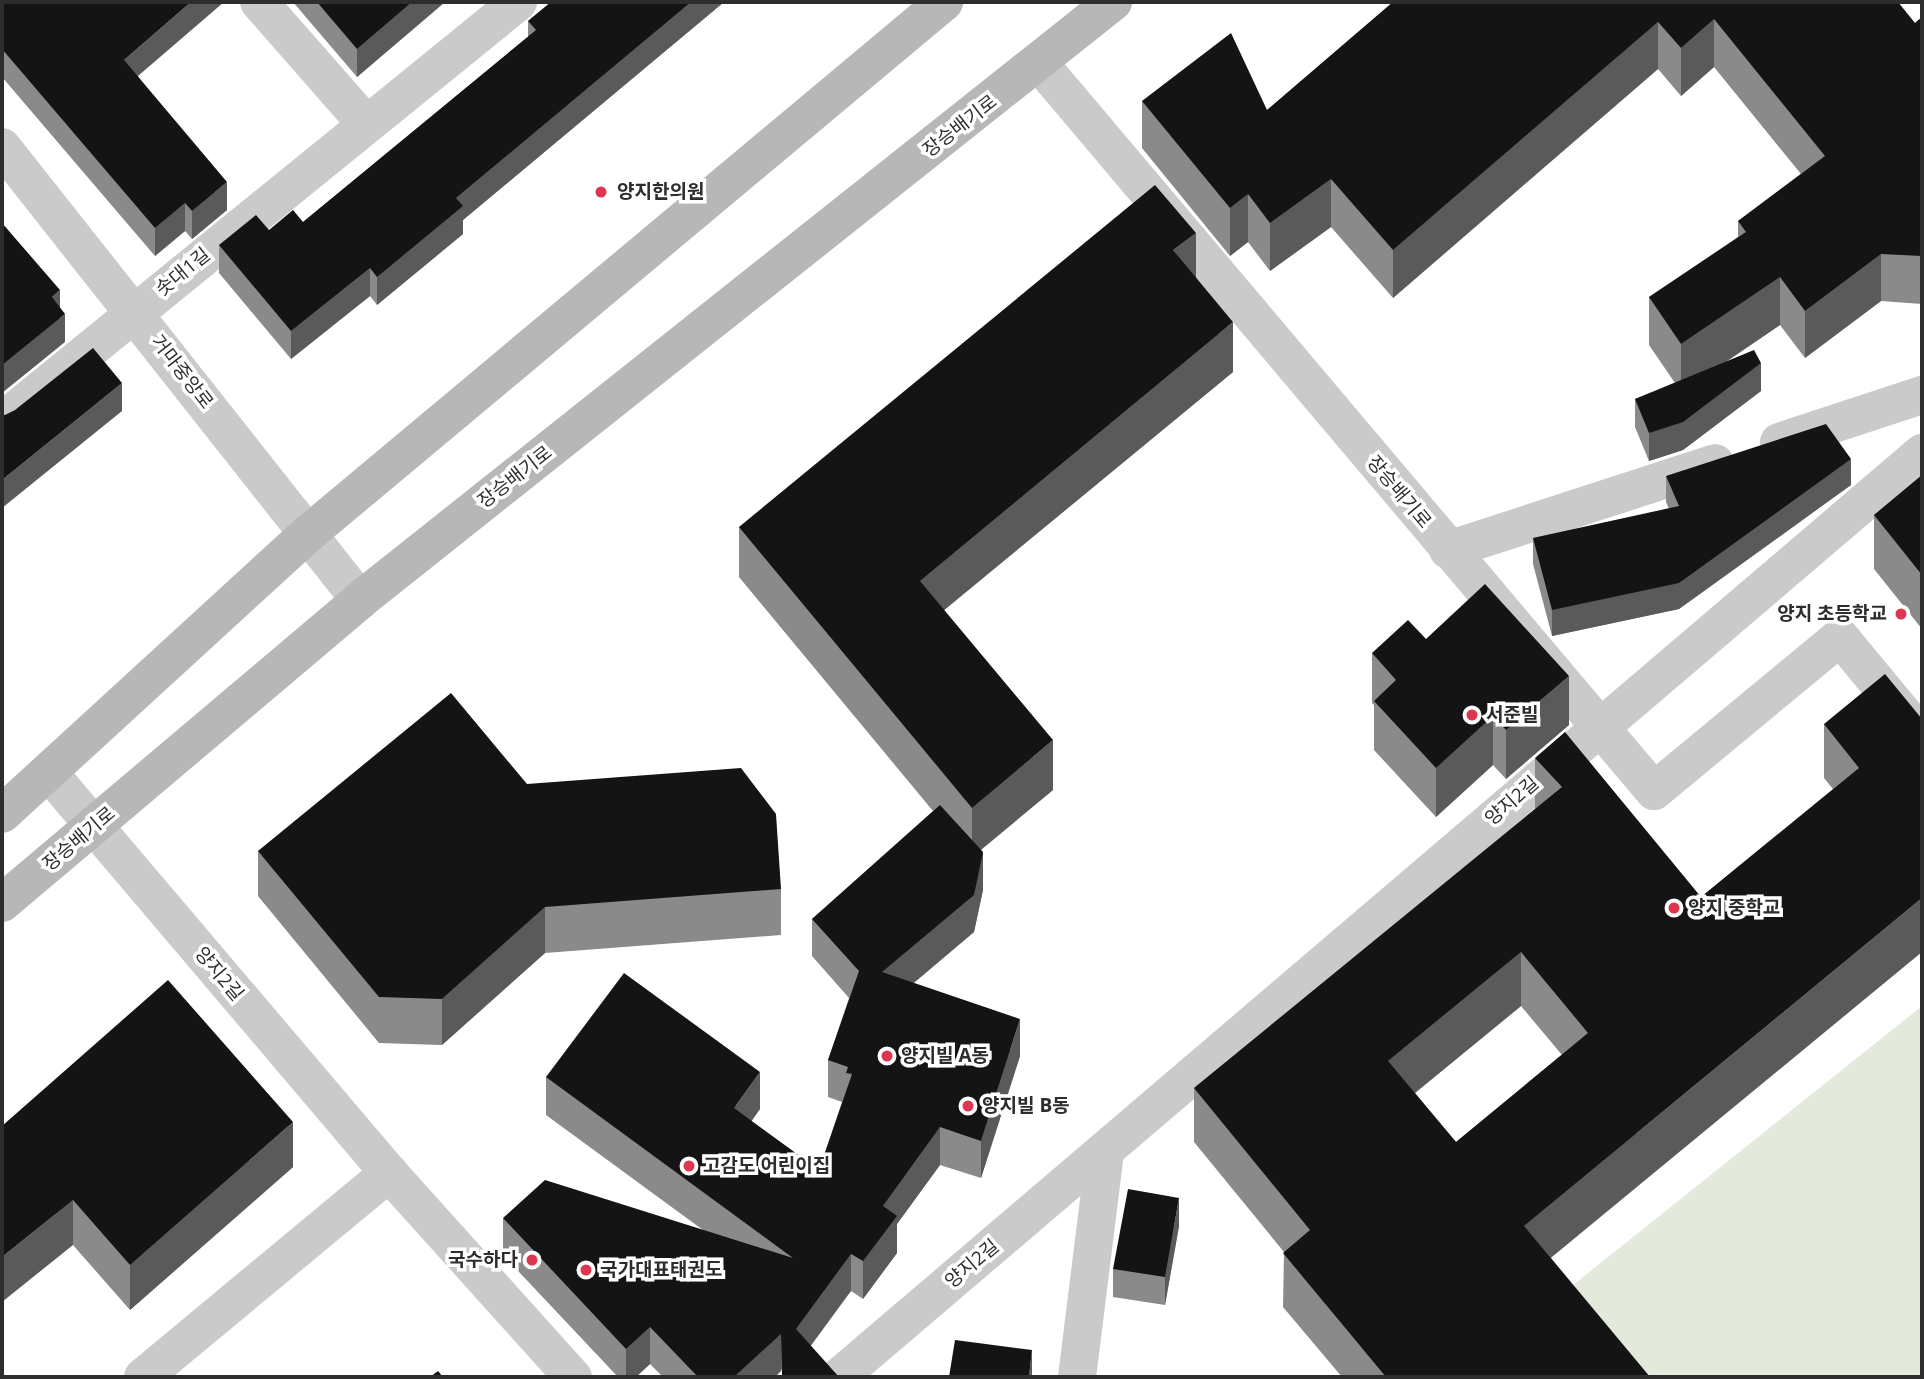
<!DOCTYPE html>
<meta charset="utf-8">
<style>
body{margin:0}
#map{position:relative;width:1924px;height:1379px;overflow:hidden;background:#fff;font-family:"Open Sans","Noto Sans KR",sans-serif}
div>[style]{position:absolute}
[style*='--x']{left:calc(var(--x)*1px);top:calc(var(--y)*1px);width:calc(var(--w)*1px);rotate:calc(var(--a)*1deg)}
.green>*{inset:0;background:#e4eadb}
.street>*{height:38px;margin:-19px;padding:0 19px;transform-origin:19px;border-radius:19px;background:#cacaca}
.secondary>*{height:38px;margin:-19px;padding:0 19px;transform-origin:19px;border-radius:19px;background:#b7b7b7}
.wall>*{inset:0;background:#8a8a8a}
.shaded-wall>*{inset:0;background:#5a5a5a}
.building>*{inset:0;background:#141414}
.dots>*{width:19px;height:19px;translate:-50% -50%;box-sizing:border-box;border:4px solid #fff;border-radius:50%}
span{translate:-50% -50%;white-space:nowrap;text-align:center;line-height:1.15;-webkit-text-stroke:7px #fff;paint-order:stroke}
.street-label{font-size:19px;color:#2d2d2d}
.poi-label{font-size:19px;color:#2d2d2d;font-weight:700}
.left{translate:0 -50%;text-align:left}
.right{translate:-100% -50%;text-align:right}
.frame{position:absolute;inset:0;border:4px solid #2d2d2d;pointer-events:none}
</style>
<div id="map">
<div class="green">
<div style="clip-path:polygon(1922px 1006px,1922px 1377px,1630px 1377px,1563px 1293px)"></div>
</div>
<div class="street">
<div style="--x:259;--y:2;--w:162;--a:48.7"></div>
<div style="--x:1039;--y:63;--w:953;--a:49.81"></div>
<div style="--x:1654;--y:791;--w:241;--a:-39.6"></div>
<div style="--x:1840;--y:637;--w:129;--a:50.4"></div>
<div style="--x:2;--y:147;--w:577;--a:51.68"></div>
<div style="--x:2;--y:421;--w:665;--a:-39.08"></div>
<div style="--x:1779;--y:442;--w:151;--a:-18.2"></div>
<div style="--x:1448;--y:550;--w:281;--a:-18"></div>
<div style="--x:50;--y:774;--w:524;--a:49.65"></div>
<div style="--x:389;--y:1173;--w:275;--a:48"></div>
<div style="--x:143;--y:1377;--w:320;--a:-39.7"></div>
<div style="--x:839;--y:1377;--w:1424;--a:-40.47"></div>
<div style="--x:1077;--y:1377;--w:228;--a:-82.9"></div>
</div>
<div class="secondary">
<div style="--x:2;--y:814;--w:416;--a:-42.5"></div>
<div style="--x:309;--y:533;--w:828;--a:-39.9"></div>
<div style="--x:2;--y:903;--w:469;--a:-40.2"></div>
<div style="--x:360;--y:600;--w:962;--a:-38.46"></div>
</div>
<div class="wall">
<div style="clip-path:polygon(2px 2px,138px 76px,227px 210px,192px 239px,185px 231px,155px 256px,2px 77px)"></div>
<div style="clip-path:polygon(293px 2px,445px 2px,357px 77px)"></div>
<div style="clip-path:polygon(551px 2px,724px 2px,463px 220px,463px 234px,377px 305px,370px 296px,291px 359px,219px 273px,219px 245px,269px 230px,303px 222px,528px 37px,528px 21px)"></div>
<div style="clip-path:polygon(1393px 2px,1915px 23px,1922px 17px,1922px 304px,1881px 301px,1805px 358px,1780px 325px,1726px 362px,1761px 391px,1683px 450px,1649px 461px,1635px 427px,1635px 399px,1675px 383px,1649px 345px,1649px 297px,1738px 237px,1738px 221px,1801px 174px,1714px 67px,1681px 96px,1658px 69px,1393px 298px,1331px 227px,1270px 271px,1248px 242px,1230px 256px,1142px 148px,1142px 101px,1267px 110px)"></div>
<div style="clip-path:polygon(1196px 277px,1233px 372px,944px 610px,1053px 790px,981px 850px,983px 890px,974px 932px,913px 983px,1020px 1056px,981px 1178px,940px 1165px,897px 1224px,897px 1253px,863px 1299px,851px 1291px,775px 1377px,663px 1377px,650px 1364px,636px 1377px,618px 1377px,503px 1255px,503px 1218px,703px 1230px,546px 1115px,546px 1077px,760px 1109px,751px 1121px,819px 1170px,842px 1102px,828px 1097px,828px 1060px,849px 998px,812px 956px,812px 919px,933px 811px,739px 577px,739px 527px)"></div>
<div style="clip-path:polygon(1922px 475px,1922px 629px,1874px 569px,1874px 515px)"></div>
<div style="clip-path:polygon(1666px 476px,1851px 485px,1679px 609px,1552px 636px,1533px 564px,1533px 538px,1669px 509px,1666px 502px)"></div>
<div style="clip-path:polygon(1426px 639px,1569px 725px,1506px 779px,1493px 765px,1436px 817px,1374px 750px,1374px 705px,1372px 703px,1372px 653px)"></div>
<div style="clip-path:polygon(evenodd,1922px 719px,1551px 1258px,1650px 1377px,1342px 1377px,1283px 1307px,1284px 1252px,1194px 1142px,1194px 1088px,1535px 809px,1535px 758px,1701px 897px,1833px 789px,1824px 778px,1824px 724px,1922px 719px,1521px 1006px,1562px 1055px,1456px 1142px,1415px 1093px,1521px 1006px)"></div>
<div style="clip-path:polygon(527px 784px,781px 889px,781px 935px,545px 953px,442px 1045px,379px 1043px,258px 896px,258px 851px)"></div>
<div style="clip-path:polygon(2px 1126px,293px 1167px,130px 1310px,73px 1245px)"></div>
<div style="clip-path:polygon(1179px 1226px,1165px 1305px,1113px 1297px,1113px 1269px)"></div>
</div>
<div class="shaded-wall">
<div style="clip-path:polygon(191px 2px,224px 2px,124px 88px,124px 60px)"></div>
<div style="clip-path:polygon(412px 2px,445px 2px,357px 77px,357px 49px)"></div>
<div style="clip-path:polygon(691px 2px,724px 2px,463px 220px,463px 234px,377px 305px,377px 277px,456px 198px)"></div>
<div style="clip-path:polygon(1714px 19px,1714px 67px,1681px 96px,1681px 48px)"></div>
<div style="clip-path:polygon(1658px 22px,1658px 69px,1393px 298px,1393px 250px)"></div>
<div style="clip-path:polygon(1331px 179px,1331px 227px,1270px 271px,1270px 223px)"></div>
<div style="clip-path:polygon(227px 182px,227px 210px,192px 239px,192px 211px)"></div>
<div style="clip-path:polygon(1248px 194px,1248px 242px,1230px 256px,1230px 208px)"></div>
<div style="clip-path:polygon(185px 203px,185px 231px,155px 256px,155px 228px)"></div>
<div style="clip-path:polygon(1196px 233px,1196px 282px,1173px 250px)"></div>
<div style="clip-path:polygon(1881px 254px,1881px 301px,1805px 358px,1805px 311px)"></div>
<div style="clip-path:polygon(370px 268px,370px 296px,291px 359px,291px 331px)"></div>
<div style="clip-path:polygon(1780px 277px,1780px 325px,1681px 392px,1681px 344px)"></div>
<div style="clip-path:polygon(60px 290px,60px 318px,65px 314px,65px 342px,2px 393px,2px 365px,52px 297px)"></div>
<div style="clip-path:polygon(1233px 322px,1233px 372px,920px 630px,920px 581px)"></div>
<div style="clip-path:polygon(1761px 363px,1761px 391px,1683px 450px,1649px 461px,1649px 433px)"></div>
<div style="clip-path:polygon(122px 383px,122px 411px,2px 508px,2px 480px)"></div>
<div style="clip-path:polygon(1851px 459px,1851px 485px,1679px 609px,1552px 636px,1552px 610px)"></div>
<div style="clip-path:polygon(1569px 676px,1569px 725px,1506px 779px,1506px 730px)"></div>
<div style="clip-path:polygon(1493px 716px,1493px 765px,1436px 817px,1436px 768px)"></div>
<div style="clip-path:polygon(1053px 740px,1053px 790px,972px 857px,972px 808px)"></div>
<div style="clip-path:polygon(983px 852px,983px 890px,974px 932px,882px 1010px,882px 972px)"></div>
<div style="clip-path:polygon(1922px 898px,1922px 952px,1524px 1280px,1524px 1226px)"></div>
<div style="clip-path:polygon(545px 907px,545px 953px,442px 1045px,442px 999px)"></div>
<div style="clip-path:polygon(1521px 952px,1521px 1006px,1388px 1115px,1388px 1061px)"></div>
<div style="clip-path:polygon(1020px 1019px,1020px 1056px,981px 1178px,981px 1141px)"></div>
<div style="clip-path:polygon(760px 1072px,760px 1109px,734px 1146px,734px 1108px)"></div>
<div style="clip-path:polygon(293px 1122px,293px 1167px,130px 1310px,130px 1265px)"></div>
<div style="clip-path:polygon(940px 1127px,940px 1165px,897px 1224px,897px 1253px,863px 1299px,863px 1261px,883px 1206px)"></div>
<div style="clip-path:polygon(1179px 1198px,1179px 1226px,1165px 1305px,1165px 1277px)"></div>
<div style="clip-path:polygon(73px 1200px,73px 1245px,2px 1302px,2px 1257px)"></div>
<div style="clip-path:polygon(851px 1254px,851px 1291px,796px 1366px,796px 1329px)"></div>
<div style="clip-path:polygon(650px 1327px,650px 1364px,636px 1377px,626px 1377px,626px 1349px)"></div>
<div style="clip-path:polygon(781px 1334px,781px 1371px,775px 1377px,734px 1377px)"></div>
<div style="clip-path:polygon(1032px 1350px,1032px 1377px,1029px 1377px)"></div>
</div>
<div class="building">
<div style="clip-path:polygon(2px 2px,191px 2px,124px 60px,227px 182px,192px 211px,185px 203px,155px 228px,2px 49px)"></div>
<div style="clip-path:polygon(317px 2px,412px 2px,357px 49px)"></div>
<div style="clip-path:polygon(551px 2px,691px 2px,456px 198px,463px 206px,377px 277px,370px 268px,291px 331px,219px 245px,256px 215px,269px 230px,293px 210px,303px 222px,536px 30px,528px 21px)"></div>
<div style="clip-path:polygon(1393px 2px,1898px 2px,1915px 23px,1922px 17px,1922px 256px,1881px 254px,1805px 311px,1780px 277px,1681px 344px,1649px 297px,1746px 232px,1738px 221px,1825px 156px,1714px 19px,1681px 48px,1658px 22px,1393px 250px,1331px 179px,1270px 223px,1248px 194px,1230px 208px,1142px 101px,1231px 33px,1267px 110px)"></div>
<div style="clip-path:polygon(1155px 185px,1196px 233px,1173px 250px,1233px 322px,920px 581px,1053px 740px,972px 808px,739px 527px)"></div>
<div style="clip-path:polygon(2px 223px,60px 290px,52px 297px,65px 314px,2px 365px)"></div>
<div style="clip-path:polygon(93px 348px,122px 383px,2px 480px,2px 414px,5px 415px,15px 410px)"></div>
<div style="clip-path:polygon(1754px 350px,1761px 363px,1683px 422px,1649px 433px,1635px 399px)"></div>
<div style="clip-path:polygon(1826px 424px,1851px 459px,1679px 583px,1552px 610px,1533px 538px,1679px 506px,1666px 476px)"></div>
<div style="clip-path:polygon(1922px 475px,1922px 575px,1874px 515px)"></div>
<div style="clip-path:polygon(1485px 584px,1569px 676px,1506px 730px,1493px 716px,1436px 768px,1374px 701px,1396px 680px,1372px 653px,1408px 620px,1426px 639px)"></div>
<div style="clip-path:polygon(evenodd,1885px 674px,1922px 719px,1922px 898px,1524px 1226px,1650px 1377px,1386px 1377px,1283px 1253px,1310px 1230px,1194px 1088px,1562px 787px,1535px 758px,1565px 732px,1701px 897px,1859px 768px,1824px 724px,1885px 674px,1521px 952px,1588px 1033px,1456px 1142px,1388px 1061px,1521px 952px)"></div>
<div style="clip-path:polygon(451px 693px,527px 784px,741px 768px,776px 814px,781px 889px,545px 907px,442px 999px,379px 997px,258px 851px)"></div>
<div style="clip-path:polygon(940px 805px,983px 852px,974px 895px,882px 972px,1020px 1019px,981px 1141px,940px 1127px,883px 1206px,897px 1216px,863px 1261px,851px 1254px,796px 1329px,839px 1377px,782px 1377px,781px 1334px,734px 1377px,698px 1377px,650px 1327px,626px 1349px,503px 1218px,545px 1180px,793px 1258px,546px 1077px,624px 973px,760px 1072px,734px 1108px,819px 1170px,852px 1074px,846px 1073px,848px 1067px,828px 1060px,859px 971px,812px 919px)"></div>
<div style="clip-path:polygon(168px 980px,293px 1122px,130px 1265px,73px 1200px,2px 1257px,2px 1126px)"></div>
<div style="clip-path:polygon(1128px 1189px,1179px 1198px,1165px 1277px,1113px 1269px)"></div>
<div style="clip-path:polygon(955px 1340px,1032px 1350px,1029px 1377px,949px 1377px)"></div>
<div style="clip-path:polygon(438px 1371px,443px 1377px,430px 1377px)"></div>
</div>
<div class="dots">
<div style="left:601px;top:192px;background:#dd364e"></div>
<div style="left:1901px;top:614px;background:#dd364e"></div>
<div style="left:1472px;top:715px;background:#dd364e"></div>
<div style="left:1674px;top:908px;background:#dd364e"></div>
<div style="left:887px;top:1056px;background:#dd364e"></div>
<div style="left:968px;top:1106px;background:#dd364e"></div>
<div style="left:689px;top:1166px;background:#dd364e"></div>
<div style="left:532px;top:1260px;background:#dd364e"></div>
<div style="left:586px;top:1270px;background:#dd364e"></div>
</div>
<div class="street-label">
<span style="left:960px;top:126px;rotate:-38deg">장승배기로</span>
<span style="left:183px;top:272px;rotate:-39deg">솟대1길</span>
<span style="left:182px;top:372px;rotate:52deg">거마중앙로</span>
<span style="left:515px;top:477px;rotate:-38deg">장승배기로</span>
<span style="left:1399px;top:492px;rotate:50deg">장승배기로</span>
<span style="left:1512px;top:801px;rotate:-41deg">양지2길</span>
<span style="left:79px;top:839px;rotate:-40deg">장승배기로</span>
<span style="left:219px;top:974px;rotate:50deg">양지2길</span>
<span style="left:972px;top:1264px;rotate:-40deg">양지2길</span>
</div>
<div class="poi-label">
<span class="left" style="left:617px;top:192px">양지한의원</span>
<span class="right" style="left:1887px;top:614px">양지 초등학교</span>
<span class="left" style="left:1486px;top:715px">서준빌</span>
<span class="left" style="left:1688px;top:908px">양지 중학교</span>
<span class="left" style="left:901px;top:1056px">양지빌 A동</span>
<span class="left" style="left:982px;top:1106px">양지빌 B동</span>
<span class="left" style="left:703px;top:1166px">고감도 어린이집</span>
<span class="right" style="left:518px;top:1260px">국수하다</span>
<span class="left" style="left:600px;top:1270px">국가대표태권도</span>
</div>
<div class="frame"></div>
</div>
